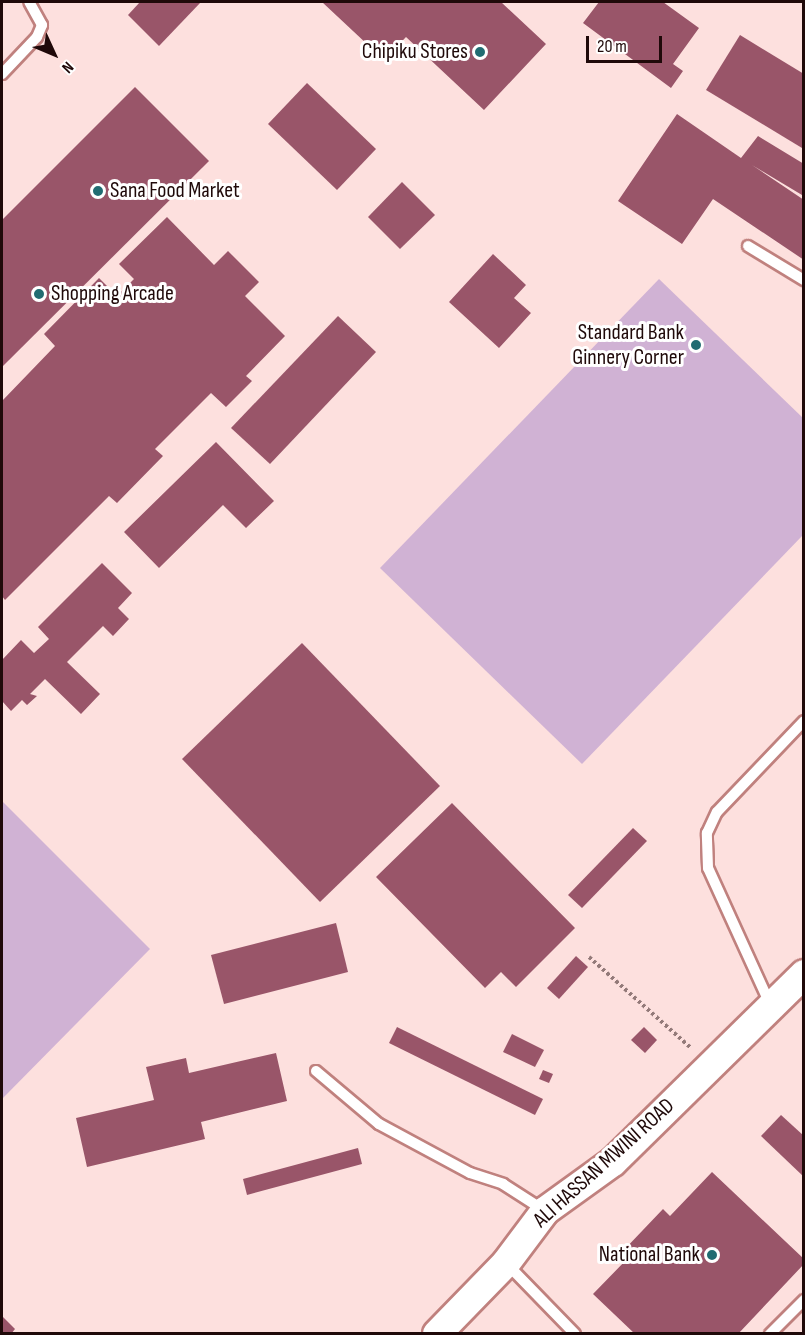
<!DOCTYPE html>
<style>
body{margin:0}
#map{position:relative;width:805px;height:1335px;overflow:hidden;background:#fde0de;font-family:"Sofia Sans Condensed",sans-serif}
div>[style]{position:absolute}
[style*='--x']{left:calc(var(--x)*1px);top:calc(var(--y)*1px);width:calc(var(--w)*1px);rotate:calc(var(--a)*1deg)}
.green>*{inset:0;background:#d0b2d4}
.building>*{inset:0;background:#995569}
.path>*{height:4px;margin-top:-2px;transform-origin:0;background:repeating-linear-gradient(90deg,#937a79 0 3px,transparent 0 6px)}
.roads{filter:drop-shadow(2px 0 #c0817e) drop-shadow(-2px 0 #c0817e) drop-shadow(0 2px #c0817e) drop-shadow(0 -2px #c0817e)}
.lane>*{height:10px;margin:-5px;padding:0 5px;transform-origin:5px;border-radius:5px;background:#fff}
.secondary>*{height:28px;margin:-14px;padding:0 14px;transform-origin:14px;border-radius:14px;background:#fff}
.dots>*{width:16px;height:16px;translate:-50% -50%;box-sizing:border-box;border:3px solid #fff;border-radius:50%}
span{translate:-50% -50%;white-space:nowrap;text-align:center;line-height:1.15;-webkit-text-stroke:6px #fff;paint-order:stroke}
.poi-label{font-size:22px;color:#1f0909}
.right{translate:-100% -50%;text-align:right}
.left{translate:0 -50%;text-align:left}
.street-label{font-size:22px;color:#1f0909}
.frame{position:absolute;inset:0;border:3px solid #1f0909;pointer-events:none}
.north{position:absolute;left:24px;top:24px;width:60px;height:60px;-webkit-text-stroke:4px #fff;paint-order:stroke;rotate:134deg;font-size:16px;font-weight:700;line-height:24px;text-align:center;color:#1f0909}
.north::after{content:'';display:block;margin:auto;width:21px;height:27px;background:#1f0909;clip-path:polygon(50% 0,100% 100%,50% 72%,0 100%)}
.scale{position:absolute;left:586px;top:36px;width:76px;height:27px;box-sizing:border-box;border:3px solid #1f0909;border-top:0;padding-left:8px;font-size:18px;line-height:21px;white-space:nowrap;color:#1f0909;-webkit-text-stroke:4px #fff;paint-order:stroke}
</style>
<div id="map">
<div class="green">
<div style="clip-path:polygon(659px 279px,803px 418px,803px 535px,582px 764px,380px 568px)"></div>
<div style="clip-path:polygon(2px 801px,150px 949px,2px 1099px)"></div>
</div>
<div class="building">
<div style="clip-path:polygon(140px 2px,201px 2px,159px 46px,128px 15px)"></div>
<div style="clip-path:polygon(322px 2px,501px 2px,546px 44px,484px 110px,406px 37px,384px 60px)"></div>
<div style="clip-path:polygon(599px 2px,663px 2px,699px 28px,673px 64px,683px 71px,671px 88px,583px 23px)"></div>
<div style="clip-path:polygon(740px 35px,804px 74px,802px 148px,706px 90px)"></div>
<div style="clip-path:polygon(307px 83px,376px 149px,337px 190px,268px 124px)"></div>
<div style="clip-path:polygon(135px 87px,209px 161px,2px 367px,2px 220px)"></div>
<div style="clip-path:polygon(677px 114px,741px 158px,758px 136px,804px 164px,802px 195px,752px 165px,804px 200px,804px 260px,713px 199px,682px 244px,618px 201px)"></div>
<div style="clip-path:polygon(402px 182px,435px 215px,400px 249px,368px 217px)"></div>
<div style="clip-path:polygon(167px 217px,214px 265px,228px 251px,259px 282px,245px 296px,285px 336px,246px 376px,252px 381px,226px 407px,211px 393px,155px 449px,163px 456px,117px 503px,109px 496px,5px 600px,2px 596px,2px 401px,55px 346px,44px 334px,99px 278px,117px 296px,134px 279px,119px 264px)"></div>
<div style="clip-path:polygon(493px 254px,526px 285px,514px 298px,531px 313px,499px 348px,449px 302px)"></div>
<div style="clip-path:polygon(338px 316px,376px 352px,270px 464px,231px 428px)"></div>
<div style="clip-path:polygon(216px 442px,274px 501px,246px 528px,223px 505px,159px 568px,124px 532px)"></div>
<div style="clip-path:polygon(102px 563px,132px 593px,118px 608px,129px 619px,113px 636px,103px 626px,67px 662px,100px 694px,81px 714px,45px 679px,30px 694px,37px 696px,27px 705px,22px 700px,11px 711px,2px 701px,2px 660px,21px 640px,34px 653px,49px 639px,38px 627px)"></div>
<div style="clip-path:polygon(302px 643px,440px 786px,320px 902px,182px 759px)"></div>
<div style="clip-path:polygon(452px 803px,575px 928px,516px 987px,501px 972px,485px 988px,376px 877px)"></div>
<div style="clip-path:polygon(633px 828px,647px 841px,582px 908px,568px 895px)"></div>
<div style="clip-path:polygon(336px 923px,348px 972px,224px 1004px,211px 955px)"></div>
<div style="clip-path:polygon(576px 956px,588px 967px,559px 999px,547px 988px)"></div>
<div style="clip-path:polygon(397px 1027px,543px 1099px,535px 1115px,389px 1043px)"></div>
<div style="clip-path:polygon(644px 1027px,657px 1040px,645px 1053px,631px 1040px)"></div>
<div style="clip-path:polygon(512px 1034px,544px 1050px,535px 1067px,503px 1052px)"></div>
<div style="clip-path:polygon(276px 1053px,287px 1101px,201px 1122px,205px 1139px,87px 1167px,76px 1118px,154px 1100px,146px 1067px,186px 1058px,189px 1073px)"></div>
<div style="clip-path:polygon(543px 1070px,553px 1074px,549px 1083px,539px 1079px)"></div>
<div style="clip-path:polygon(781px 1115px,804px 1136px,804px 1177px,761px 1136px)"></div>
<div style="clip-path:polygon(358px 1148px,362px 1164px,247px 1195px,243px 1179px)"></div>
<div style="clip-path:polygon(712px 1172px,804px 1259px,804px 1264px,738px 1334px,635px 1334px,593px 1294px,628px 1258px,622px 1252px,663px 1209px,670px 1216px)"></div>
<div style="clip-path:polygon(2px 1316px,15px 1329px,11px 1334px,2px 1334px)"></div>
</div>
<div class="path">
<div style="--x:589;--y:957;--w:137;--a:41.7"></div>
</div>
<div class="roads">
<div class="lane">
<div style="--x:2;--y:74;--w:51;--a:-46.6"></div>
<div style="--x:37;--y:37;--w:13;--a:-67"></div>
<div style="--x:42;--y:25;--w:26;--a:-119"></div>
<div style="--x:748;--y:246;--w:66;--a:31.3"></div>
<div style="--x:770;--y:1004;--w:149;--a:-114.5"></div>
<div style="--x:708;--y:868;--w:35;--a:-92"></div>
<div style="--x:707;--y:833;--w:23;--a:-65"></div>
<div style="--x:717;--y:812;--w:126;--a:-46.3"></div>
<div style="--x:316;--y:1071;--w:82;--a:40.1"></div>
<div style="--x:379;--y:1124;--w:103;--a:28.3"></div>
<div style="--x:470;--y:1173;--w:35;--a:18"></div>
<div style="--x:503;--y:1184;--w:50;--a:32.7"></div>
<div style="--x:506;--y:1263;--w:99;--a:45.8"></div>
<div style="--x:770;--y:1334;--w:48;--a:-45"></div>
</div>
<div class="secondary">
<div style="--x:437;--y:1334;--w:99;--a:-45.8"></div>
<div style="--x:506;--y:1263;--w:65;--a:-53.1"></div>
<div style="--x:545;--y:1211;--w:84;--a:-35.8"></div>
<div style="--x:613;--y:1162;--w:268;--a:-44.5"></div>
</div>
</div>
<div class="dots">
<div style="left:480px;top:52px;background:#216c72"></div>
<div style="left:98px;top:191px;background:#216c72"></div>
<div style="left:39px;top:294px;background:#216c72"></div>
<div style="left:696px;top:345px;background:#216c72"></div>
<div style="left:712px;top:1255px;background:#216c72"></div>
</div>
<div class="poi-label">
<span class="right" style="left:468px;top:52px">Chipiku Stores</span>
<span class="left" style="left:110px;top:191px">Sana Food Market</span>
<span class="left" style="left:51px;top:294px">Shopping Arcade</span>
<span class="right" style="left:684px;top:345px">Standard Bank<br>Ginnery Corner</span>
<span class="right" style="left:700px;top:1255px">National Bank</span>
</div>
<div class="street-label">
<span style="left:604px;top:1163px;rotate:-42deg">ALI HASSAN MWINI ROAD</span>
</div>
<div class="frame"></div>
<div class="north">N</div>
<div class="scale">20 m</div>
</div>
